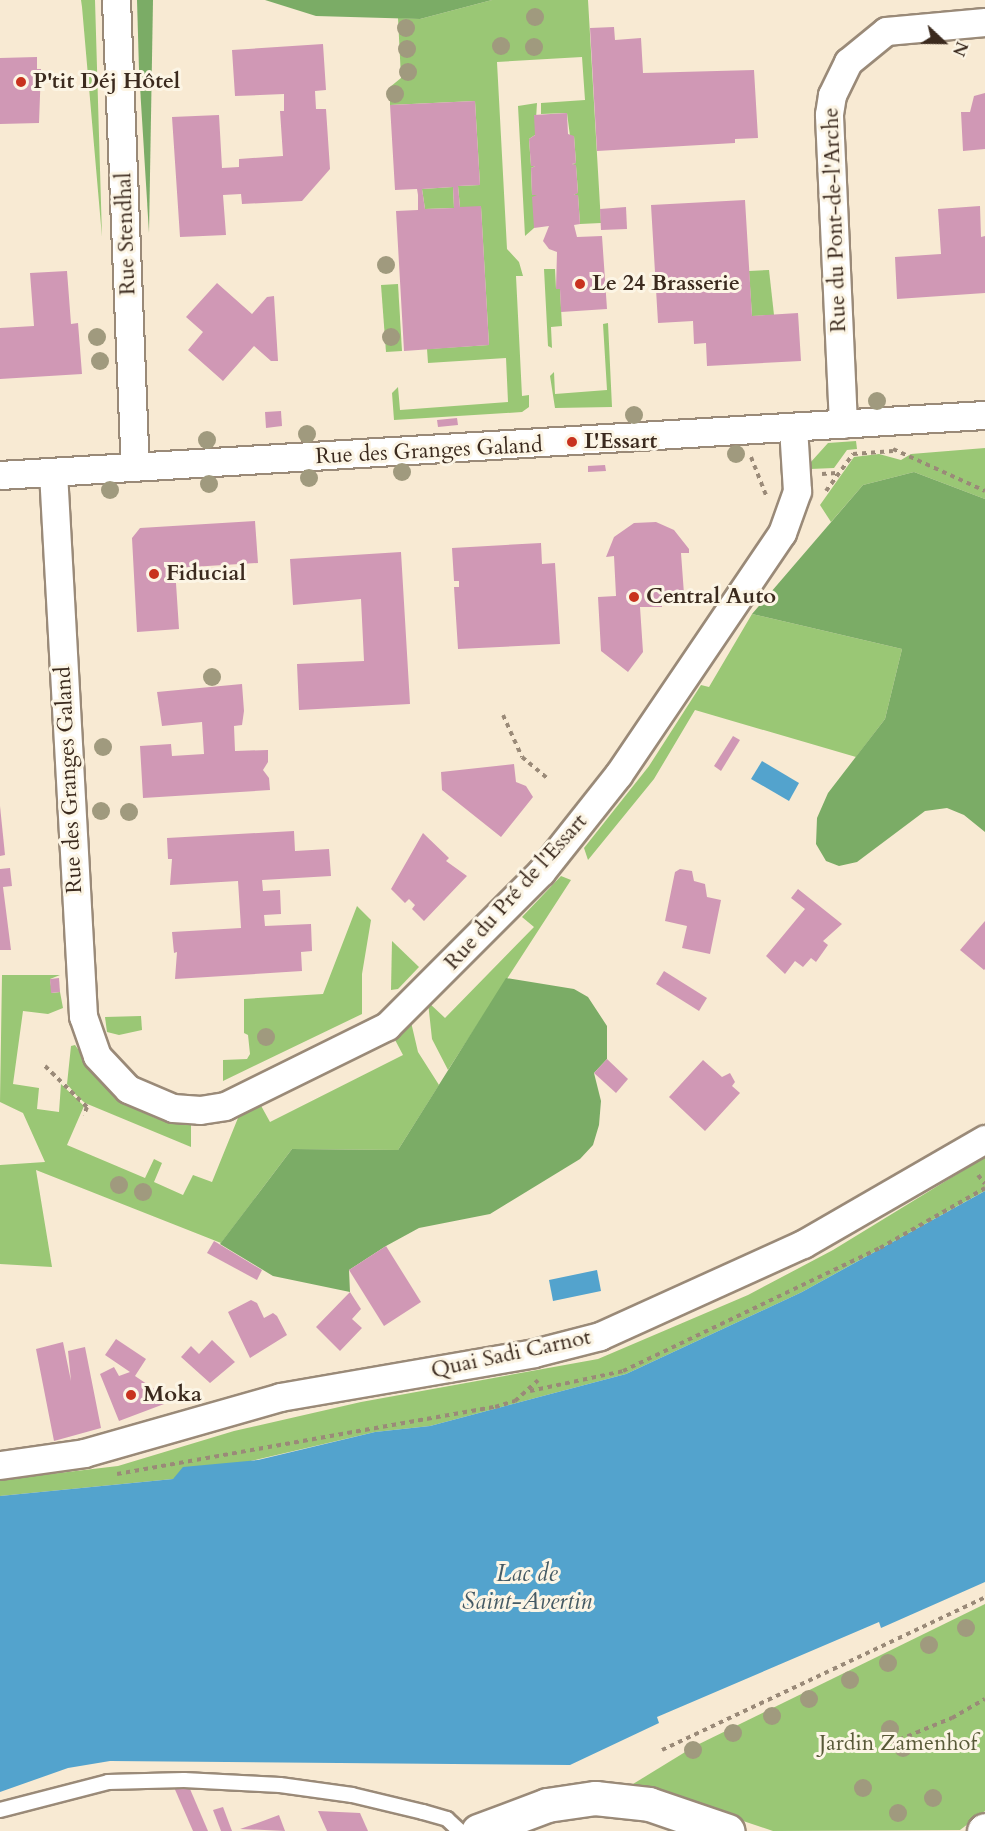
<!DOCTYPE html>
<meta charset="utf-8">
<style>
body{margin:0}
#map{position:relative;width:985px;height:1831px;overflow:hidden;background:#f8ead3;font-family:Cardo,serif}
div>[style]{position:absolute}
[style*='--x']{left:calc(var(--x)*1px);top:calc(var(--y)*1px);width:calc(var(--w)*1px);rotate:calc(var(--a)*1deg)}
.green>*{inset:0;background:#9ac775}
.forest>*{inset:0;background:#7bac66}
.water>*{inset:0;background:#53a3cd}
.building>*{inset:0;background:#d098b5}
.path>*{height:4px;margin-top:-2px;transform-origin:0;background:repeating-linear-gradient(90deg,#9a8a78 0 4.5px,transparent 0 9px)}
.roads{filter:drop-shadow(2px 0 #9a8a78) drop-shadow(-2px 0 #9a8a78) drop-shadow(0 2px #9a8a78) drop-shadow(0 -2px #9a8a78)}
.lane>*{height:14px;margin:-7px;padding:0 7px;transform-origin:7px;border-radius:7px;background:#fff}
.street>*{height:27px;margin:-13.5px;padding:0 13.5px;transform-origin:13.5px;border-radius:13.5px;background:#fff}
.secondary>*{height:33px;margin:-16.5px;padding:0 16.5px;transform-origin:16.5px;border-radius:16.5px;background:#fff}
.trees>*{width:18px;height:18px;margin:-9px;border-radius:50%;background:#a09a7e}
.dots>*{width:16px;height:16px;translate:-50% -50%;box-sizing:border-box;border:3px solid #fcf5e5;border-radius:50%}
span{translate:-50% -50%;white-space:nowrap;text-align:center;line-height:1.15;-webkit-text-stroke:6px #fcf5e5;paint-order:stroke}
.poi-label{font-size:22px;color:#3b2a1e;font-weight:700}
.left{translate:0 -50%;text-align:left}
.street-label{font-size:22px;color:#3b2a1e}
.park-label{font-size:22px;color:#585938}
.water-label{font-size:24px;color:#455a64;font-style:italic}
.north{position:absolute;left:913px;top:12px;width:60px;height:60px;-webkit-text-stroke:4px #fcf5e5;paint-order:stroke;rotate:112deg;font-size:16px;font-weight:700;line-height:24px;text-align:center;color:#3b2a1e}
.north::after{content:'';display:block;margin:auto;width:21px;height:27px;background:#3b2a1e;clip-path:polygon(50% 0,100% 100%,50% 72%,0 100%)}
</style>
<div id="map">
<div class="green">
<div style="clip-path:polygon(81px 0,95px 0,102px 237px,82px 7px)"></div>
<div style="clip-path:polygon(492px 0,588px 0,601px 223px,580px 224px,578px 195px,574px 195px,578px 192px,576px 166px,572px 164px,576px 163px,574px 136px,570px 136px,567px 113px,541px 114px,541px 103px,585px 100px,582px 57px,497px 62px,507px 249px,519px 262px,523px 276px,516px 276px,522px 396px,529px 395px,529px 407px,522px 412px,394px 420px,392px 393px,398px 387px,400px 410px,508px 402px,506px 358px,428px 363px,427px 349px,489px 345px,481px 207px,460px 207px,458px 186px,480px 185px,475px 101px,390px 105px,390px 87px,401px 78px,398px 18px,420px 19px)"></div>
<div style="clip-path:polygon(537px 103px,535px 135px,529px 139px,531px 166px,535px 166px,531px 168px,532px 195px,537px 195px,534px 228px,525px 236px,518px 106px)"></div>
<div style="clip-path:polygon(453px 187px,454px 208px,425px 209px,422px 189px)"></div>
<div style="clip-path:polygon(544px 269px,555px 269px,556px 289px,560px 289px,562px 326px,551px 327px,552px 348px,548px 346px)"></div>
<div style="clip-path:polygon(769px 270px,774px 315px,752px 316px,749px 271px)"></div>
<div style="clip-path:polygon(398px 284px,402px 351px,386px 352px,381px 285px)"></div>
<div style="clip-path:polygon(608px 323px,612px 407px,555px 408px,550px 376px,554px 372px,555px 394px,607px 390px,603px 324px)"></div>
<div style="clip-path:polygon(856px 441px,857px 449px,847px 450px,834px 468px,810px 469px,810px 463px,828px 443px)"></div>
<div style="clip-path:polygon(985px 448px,985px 499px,914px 472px,863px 485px,831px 522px,820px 505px,854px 457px,879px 454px,901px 460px,911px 454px)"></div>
<div style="clip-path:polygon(752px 614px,902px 649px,885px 719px,856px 757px,695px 710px,654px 779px,588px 860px,584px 848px,649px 766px,701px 685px,709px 687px)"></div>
<div style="clip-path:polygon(561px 876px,571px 880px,448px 1070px,432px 1039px,428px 1002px,445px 1018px,534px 927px,522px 917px)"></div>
<div style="clip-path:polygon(357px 906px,371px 920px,362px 974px,362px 1014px,223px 1081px,223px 1060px,247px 1059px,250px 1054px,248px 1035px,244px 1033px,244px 999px,323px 994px)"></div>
<div style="clip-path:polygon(392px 941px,419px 967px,398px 989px,391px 990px)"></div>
<div style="clip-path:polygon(2px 975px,60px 975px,50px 979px,52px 993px,60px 992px,63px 1008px,48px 1014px,23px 1011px,13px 1084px,39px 1088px,37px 1109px,59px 1112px,61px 1084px,84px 1106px,67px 1145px,145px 1178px,154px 1159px,162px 1163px,154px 1182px,183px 1195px,193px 1175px,212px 1182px,240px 1113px,259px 1102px,270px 1122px,403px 1055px,393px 1036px,411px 1022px,418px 1052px,439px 1085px,398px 1150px,292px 1149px,221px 1243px,36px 1170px,52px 1267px,0 1264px,0 1165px,45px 1162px,23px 1113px,0 1102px)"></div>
<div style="clip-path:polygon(141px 1016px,142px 1030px,119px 1035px,107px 1032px,105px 1017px)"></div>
<div style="clip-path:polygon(75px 1045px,103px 1083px,125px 1102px,155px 1118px,191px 1124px,191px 1147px,85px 1103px,77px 1096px,67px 1084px,71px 1046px)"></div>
<div style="clip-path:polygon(985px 1157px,985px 1191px,981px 1193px,802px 1292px,626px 1374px,430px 1426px,375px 1432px,173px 1479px,0 1496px,0 1480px,118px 1466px,234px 1431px,361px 1402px,598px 1359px,748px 1295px,833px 1250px)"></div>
<div style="clip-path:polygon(985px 1604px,985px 1811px,960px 1830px,773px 1831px,633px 1784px,695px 1746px)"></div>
</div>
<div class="forest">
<div style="clip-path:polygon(137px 0,153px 0,149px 233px,139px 70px)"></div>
<div style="clip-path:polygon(265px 0,492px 0,420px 19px,316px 16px)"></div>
<div style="clip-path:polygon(914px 472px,985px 499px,985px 832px,964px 815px,947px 808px,925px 811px,857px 862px,839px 866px,826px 861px,816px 844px,817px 818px,828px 793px,885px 719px,902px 649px,752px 614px,863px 485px)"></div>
<div style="clip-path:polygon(506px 978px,574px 989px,588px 997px,607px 1026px,607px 1059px,594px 1073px,601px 1101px,599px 1125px,593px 1145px,580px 1159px,490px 1214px,419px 1228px,386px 1246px,349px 1270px,350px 1292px,273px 1276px,220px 1244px,292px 1149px,398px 1150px)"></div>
</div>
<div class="water">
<div style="clip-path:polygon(762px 761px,799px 783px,789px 801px,751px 779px)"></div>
<div style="clip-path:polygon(985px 1191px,985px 1582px,881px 1628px,879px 1622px,657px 1717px,659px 1723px,570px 1765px,110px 1761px,68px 1768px,0 1792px,0 1496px,173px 1479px,183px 1467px,258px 1460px,375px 1432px,430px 1426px,626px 1374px,802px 1292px)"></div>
<div style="clip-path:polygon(597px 1270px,601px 1291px,553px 1301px,549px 1280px)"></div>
</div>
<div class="building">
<div style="clip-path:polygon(614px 27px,615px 40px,641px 38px,643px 73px,754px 70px,758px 138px,735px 139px,735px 143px,597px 151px,590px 28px)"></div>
<div style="clip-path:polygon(323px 44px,326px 90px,315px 91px,316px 109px,326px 109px,330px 169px,302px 201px,242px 204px,241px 194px,223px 195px,226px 235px,180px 237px,172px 117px,219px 115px,222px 168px,239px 167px,239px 159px,283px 156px,280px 111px,284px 111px,284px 94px,235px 96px,232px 50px)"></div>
<div style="clip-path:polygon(37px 57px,37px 69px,41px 69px,39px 123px,0 124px,0 58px)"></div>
<div style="clip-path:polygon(985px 93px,985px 149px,963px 151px,961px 112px,970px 112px,974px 96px)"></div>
<div style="clip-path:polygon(evenodd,475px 101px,480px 185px,458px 186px,460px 207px,481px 206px,489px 345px,404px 351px,396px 211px,418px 210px,418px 195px,417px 189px,395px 190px,390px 105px,475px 101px,453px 187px,454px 208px,425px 209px,422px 189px,453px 187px)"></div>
<div style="clip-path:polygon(567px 113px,568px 134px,574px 136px,576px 163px,572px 164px,576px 165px,578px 193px,574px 195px,578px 195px,580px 224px,574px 225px,577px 237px,602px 236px,607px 309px,561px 312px,560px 289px,556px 289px,557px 252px,549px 249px,543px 241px,549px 226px,534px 228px,532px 197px,537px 195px,532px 195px,531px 168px,535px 166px,531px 166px,529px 139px,535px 135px,534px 115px)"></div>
<div style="clip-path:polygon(745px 200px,752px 316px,798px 313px,801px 361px,707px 366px,706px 343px,694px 344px,693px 321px,658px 323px,651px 205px)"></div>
<div style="clip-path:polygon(980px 206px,981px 237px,985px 236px,985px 293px,897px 299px,895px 257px,941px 254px,938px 209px)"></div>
<div style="clip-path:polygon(626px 207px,627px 229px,601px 230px,600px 209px)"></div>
<div style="clip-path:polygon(67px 271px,71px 324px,78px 323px,82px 374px,0 379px,0 328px,34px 326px,30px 273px)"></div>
<div style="clip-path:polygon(217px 283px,252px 314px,267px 297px,274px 296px,278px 361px,271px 361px,254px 346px,223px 381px,188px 350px,203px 332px,186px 317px)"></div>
<div style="clip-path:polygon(281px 411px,282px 426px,266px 428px,265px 412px)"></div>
<div style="clip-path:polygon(457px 418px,458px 425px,438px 427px,437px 420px)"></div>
<div style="clip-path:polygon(605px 465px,606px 471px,588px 472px,588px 466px)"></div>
<div style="clip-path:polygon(255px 521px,258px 563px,175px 568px,179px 629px,137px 632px,132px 538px,140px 528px)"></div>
<div style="clip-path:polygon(656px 522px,674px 530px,689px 549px,689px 553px,681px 553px,684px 594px,661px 595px,662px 607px,640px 607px,643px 652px,628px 672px,601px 651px,598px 597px,616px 596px,614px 556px,606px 557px,614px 537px,634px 523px)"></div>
<div style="clip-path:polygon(541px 543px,542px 564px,555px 563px,560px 644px,458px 649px,454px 587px,459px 587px,459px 581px,454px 581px,452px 548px)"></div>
<div style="clip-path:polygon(401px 552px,410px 704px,299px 710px,297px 664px,364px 661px,361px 599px,293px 605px,290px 559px)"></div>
<div style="clip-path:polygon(242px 684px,244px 711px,242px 725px,234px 726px,235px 751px,268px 750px,268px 762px,263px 770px,269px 778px,270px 790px,143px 798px,140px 746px,171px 744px,172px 756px,204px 754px,202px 722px,162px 726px,157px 692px)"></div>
<div style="clip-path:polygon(733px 736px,740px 740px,721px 771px,714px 766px)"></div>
<div style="clip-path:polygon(514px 764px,516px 782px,526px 786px,533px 797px,501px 837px,442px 790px,441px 772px)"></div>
<div style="clip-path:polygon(0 806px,5px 855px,0 856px)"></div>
<div style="clip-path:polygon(294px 831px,295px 851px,329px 849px,331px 876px,262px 880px,263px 891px,280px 890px,281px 914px,264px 915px,265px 926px,311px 924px,312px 951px,301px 952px,302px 971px,175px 979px,177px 952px,174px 953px,172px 932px,241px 928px,238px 881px,170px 885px,172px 859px,168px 859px,167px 838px)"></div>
<div style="clip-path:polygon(423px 833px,449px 858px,446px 861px,467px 876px,424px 921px,412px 909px,415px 905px,409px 899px,405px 903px,391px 889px)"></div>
<div style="clip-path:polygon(10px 868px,12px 886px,3px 887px,11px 950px,0 950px,0 869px)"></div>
<div style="clip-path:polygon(680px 869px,692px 871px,694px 881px,705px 884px,707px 897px,721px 900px,710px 954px,682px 948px,687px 926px,665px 921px,675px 872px)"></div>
<div style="clip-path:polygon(798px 889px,842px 924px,823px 941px,828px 945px,816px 962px,811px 958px,803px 967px,795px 961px,785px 974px,766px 956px,805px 909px,791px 898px)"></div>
<div style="clip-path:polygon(985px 921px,985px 969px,984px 970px,960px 950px)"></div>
<div style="clip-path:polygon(664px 971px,707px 998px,699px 1011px,656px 984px)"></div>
<div style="clip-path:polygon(59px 978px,60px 992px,51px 993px,50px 979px)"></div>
<div style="clip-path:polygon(607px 1059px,628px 1079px,616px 1093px,594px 1073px)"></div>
<div style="clip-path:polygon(703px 1060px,722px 1077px,730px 1073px,735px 1082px,732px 1086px,740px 1093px,705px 1131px,669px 1097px)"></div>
<div style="clip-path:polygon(214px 1241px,262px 1270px,257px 1280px,207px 1253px)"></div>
<div style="clip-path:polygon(386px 1246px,421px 1302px,384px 1326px,349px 1270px)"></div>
<div style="clip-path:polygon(350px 1292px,361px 1309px,352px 1319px,362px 1328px,340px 1351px,316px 1327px)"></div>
<div style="clip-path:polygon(251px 1300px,257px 1303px,264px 1318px,273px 1313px,277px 1316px,287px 1335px,250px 1358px,228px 1312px)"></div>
<div style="clip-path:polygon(116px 1339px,146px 1359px,135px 1376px,172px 1401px,119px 1421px,100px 1374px,114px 1367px,119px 1376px,130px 1372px,105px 1355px)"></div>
<div style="clip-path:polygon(212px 1340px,235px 1362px,210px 1383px,181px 1357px,191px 1346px,199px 1354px)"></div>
<div style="clip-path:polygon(63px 1342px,71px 1381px,68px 1351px,85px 1347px,101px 1428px,54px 1441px,36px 1349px)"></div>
<div style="clip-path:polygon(173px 1785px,190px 1789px,208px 1831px,193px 1831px)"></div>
<div style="clip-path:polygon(223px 1807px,232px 1831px,221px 1831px,213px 1810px)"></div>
<div style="clip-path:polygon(318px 1811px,360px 1813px,368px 1831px,327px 1831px)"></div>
<div style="clip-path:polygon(279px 1815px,285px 1831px,240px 1829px,263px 1821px)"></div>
</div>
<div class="path">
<div style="--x:893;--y:449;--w:101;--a:24.5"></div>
<div style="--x:751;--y:457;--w:41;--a:68.5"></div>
<div style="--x:822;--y:474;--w:14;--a:-4"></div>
<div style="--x:826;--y:491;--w:46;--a:-53.9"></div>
<div style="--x:853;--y:454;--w:40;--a:-4.3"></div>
<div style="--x:503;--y:715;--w:46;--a:65.7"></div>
<div style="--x:522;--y:757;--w:35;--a:40"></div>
<div style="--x:45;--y:1066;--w:59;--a:44.3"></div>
<div style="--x:87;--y:1107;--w:9;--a:111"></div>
<div style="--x:978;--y:1175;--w:11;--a:52"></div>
<div style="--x:530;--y:1391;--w:95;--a:-12.1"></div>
<div style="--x:623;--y:1371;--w:285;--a:-25.6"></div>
<div style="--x:880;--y:1248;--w:121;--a:-29.7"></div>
<div style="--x:117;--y:1474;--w:384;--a:-10.1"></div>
<div style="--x:495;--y:1407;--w:21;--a:-17"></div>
<div style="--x:515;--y:1401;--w:31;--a:-42"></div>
<div style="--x:891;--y:1743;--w:66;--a:-22.3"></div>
<div style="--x:952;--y:1718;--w:38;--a:-30"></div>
<div style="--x:662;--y:1750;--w:357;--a:-25.3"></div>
</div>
<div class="roads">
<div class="lane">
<div style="--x:0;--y:1810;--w:112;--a:-14.5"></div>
<div style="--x:108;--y:1782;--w:76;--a:-1.5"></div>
<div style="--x:184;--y:1780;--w:96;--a:3"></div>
<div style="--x:280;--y:1785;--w:73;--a:7.9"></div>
<div style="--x:352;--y:1795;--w:73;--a:13.5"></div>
<div style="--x:423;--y:1812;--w:25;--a:16"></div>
<div style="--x:447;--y:1819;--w:18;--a:43"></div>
</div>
<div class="street">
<div style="--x:116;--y:0;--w:467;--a:87.7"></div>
<div style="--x:843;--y:424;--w:310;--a:-92.6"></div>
<div style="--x:829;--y:114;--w:19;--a:-81"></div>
<div style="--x:832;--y:95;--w:37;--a:-64"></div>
<div style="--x:848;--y:62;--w:49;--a:-39.2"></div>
<div style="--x:886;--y:31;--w:99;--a:-5.2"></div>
<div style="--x:53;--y:472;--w:545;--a:86.84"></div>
<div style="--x:83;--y:1016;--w:42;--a:70.7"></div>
<div style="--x:97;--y:1056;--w:45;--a:46.8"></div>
<div style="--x:128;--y:1089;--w:49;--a:22.9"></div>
<div style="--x:173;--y:1108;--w:27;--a:4"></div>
<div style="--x:200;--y:1110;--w:25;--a:-9"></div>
<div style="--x:225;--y:1106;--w:181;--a:-26.3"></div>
<div style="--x:387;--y:1026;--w:218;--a:-45"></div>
<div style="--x:541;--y:872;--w:124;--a:-51.6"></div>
<div style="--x:618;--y:775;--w:292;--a:-55.9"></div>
<div style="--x:782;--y:533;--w:45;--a:-70.3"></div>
<div style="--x:797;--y:491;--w:64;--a:-93.6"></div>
<div style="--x:0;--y:475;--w:987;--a:-3.49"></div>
<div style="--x:0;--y:1465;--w:85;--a:-8.1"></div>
<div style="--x:84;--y:1453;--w:204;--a:-15.9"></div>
<div style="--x:280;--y:1397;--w:258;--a:-9.8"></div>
<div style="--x:534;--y:1353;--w:68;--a:-14.4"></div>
<div style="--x:600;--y:1336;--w:223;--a:-24.4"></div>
<div style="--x:803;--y:1244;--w:210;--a:-30"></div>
</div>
<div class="secondary">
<div style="--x:478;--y:1831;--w:74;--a:-20.6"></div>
<div style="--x:547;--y:1805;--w:49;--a:-8.3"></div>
<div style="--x:595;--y:1798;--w:54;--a:6.3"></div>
<div style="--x:649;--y:1804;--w:83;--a:18.9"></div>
<div style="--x:984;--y:1831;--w:1;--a:-45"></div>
</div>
</div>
<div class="trees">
<div style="left:535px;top:17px"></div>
<div style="left:406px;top:28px"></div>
<div style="left:501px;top:46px"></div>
<div style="left:534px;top:47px"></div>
<div style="left:407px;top:49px"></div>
<div style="left:408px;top:72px"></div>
<div style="left:395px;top:94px"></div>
<div style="left:386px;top:265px"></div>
<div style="left:97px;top:337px"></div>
<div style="left:391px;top:337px"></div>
<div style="left:100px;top:361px"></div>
<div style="left:877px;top:401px"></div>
<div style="left:634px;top:415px"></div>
<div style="left:307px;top:434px"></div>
<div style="left:207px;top:440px"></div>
<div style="left:736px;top:454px"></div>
<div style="left:402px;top:472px"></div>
<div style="left:309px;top:478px"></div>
<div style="left:209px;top:484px"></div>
<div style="left:110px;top:490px"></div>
<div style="left:212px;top:677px"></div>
<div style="left:103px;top:747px"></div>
<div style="left:101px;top:811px"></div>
<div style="left:129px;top:812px"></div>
<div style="left:266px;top:1037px"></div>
<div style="left:119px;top:1185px"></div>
<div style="left:143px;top:1192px"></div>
<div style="left:966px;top:1628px"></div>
<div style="left:929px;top:1645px"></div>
<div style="left:888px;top:1663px"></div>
<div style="left:850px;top:1680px"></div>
<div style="left:809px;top:1699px"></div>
<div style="left:772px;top:1716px"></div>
<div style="left:890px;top:1729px"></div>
<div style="left:733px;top:1733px"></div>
<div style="left:903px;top:1748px"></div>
<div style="left:693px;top:1750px"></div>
<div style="left:863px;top:1788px"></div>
<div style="left:933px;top:1798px"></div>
<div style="left:898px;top:1813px"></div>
</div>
<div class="dots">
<div style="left:21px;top:82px;background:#c8321e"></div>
<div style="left:580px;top:284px;background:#c8321e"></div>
<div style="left:572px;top:442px;background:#c8321e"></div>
<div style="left:154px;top:574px;background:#c8321e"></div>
<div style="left:634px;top:597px;background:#c8321e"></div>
<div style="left:131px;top:1395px;background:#c8321e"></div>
</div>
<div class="poi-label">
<span class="left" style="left:33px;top:82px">P'tit Déj Hôtel</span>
<span class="left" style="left:592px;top:284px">Le 24 Brasserie</span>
<span class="left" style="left:584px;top:442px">L'Essart</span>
<span class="left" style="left:166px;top:574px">Fiducial</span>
<span class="left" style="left:646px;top:597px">Central Auto</span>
<span class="left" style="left:143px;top:1395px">Moka</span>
</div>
<div class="street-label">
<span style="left:835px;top:220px;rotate:-92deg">Rue du Pont-de-l'Arche</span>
<span style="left:126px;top:234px;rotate:-92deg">Rue Stendhal</span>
<span style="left:429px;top:451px;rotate:-3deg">Rue des Granges Galand</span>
<span style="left:69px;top:780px;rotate:-93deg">Rue des Granges Galand</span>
<span style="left:516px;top:892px;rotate:-48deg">Rue du Pré de l'Essart</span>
<span style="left:511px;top:1354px;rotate:-12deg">Quai Sadi Carnot</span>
</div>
<div class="park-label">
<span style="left:898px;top:1744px">Jardin Zamenhof</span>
</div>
<div class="water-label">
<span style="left:527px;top:1588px">Lac de<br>Saint-Avertin</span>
</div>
<div class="north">N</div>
</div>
